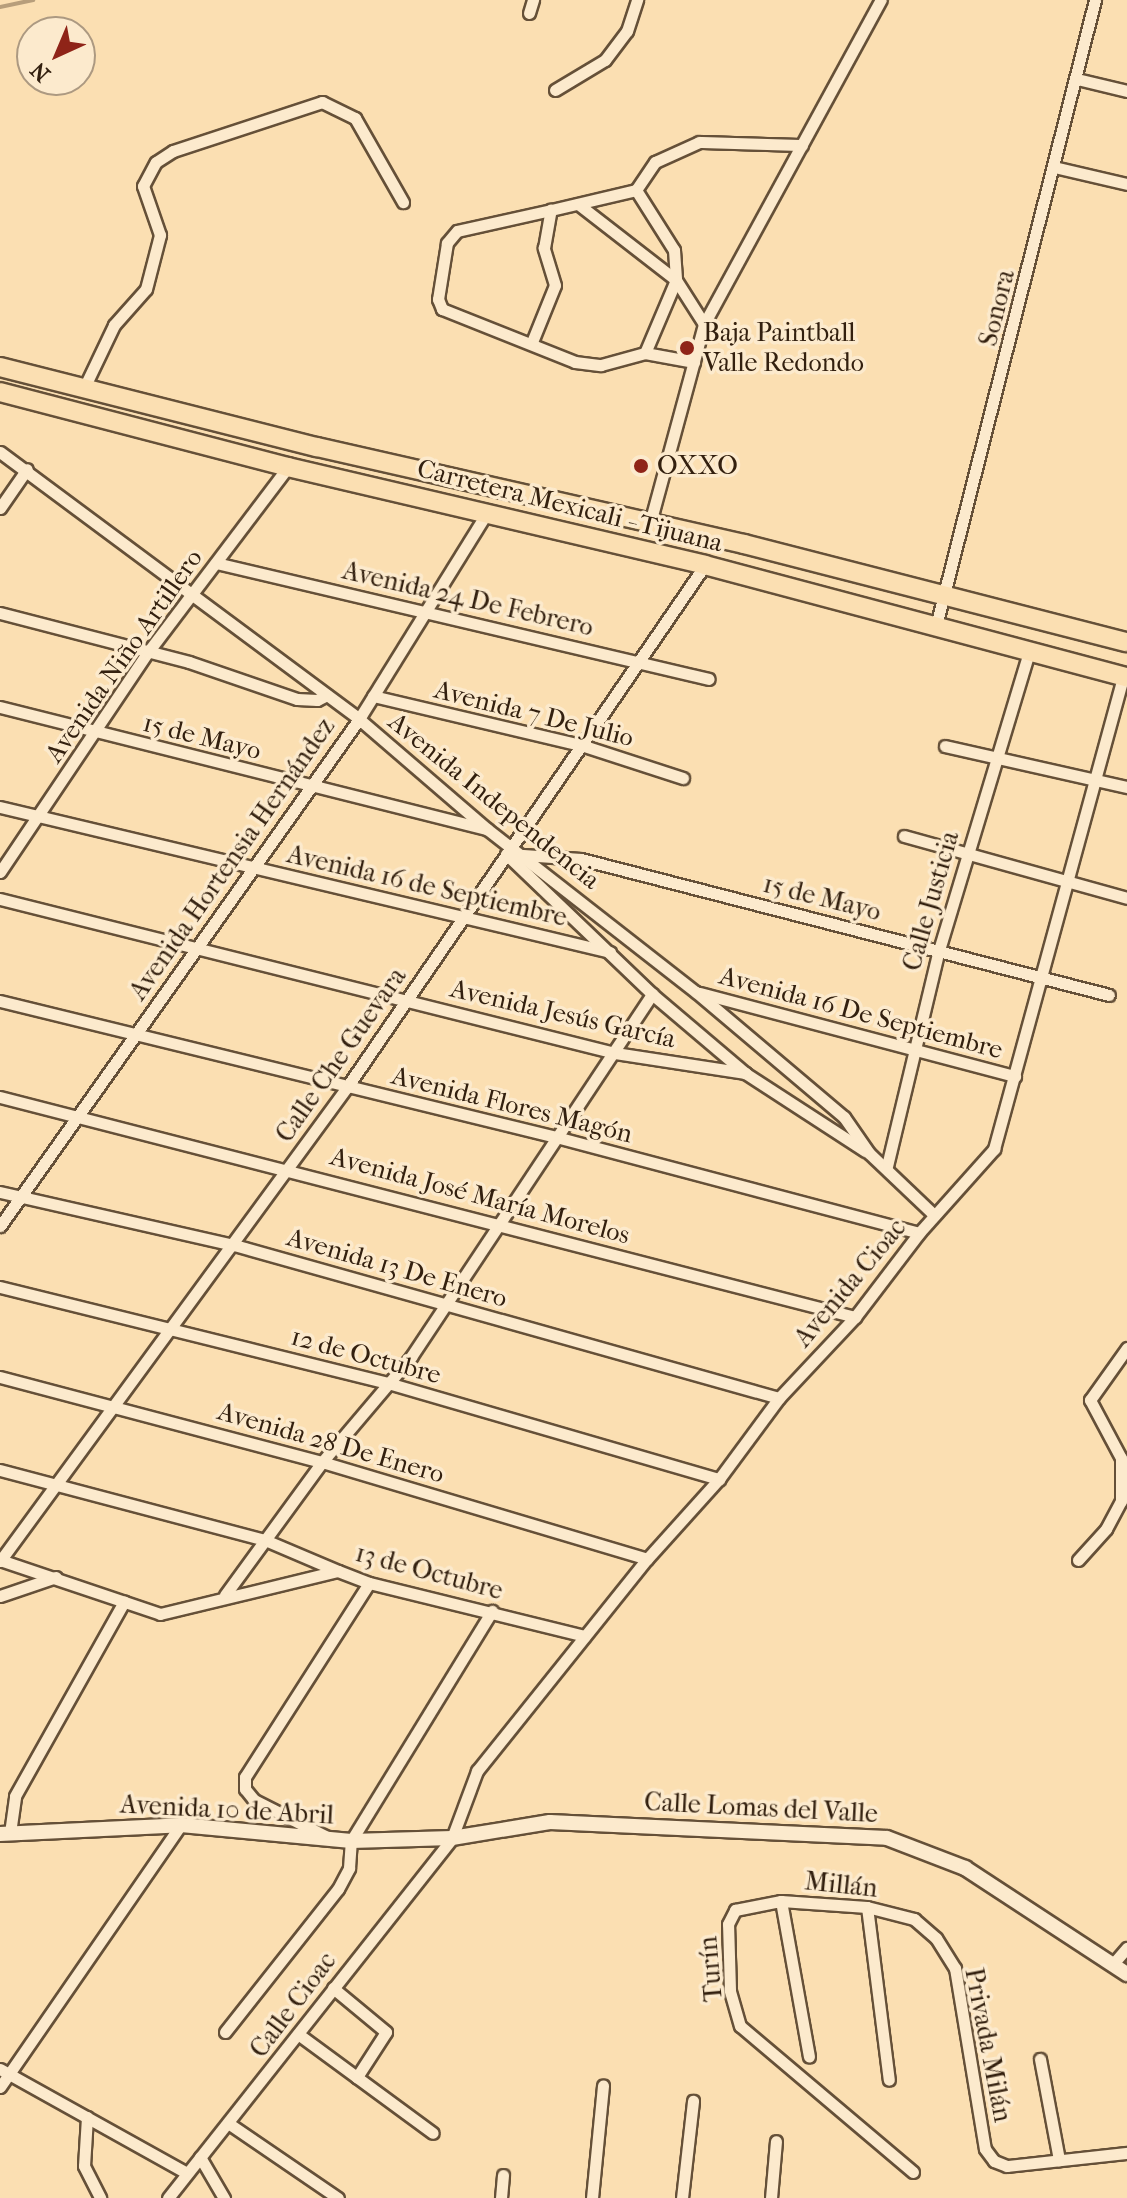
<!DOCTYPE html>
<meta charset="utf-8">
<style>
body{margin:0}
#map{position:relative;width:1127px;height:2198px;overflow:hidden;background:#fbdfb2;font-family:"IM FELL French Canon",serif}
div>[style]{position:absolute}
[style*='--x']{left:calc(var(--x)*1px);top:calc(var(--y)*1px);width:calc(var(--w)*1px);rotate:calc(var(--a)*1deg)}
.stream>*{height:4px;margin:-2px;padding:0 2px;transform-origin:2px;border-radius:2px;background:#b79e7b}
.roads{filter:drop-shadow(2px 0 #655038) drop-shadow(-2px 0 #655038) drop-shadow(0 2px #655038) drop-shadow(0 -2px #655038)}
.minor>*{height:11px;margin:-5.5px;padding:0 5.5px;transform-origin:5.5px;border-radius:5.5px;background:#fceacd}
.tertiary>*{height:14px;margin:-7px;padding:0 7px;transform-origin:7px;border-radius:7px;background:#fceacd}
.primary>*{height:18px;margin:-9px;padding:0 9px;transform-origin:9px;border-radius:9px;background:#fbdfb2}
.dots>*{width:22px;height:22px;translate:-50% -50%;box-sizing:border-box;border:4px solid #fceacd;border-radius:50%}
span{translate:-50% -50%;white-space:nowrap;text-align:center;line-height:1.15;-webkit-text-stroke:7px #fceacd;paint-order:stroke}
.street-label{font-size:26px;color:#33200f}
.poi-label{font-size:26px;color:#33200f}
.left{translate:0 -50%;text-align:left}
.north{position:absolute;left:16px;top:16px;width:80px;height:80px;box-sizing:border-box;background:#fceacd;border:2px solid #ac9981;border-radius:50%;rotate:224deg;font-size:22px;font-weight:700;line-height:32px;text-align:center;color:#33200f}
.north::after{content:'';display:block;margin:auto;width:28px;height:36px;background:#8f2418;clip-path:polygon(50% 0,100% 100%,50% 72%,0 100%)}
</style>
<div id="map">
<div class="stream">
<div style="--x:0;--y:7;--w:34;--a:-12"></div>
</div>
<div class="roads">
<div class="minor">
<div style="--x:529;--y:13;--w:14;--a:-73"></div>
<div style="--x:1077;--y:79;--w:51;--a:13.5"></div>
<div style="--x:555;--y:90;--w:58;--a:-31"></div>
<div style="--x:605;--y:60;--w:36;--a:-53"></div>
<div style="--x:627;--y:31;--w:33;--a:-72"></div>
<div style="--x:1054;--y:167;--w:75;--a:13.1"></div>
<div style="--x:636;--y:190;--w:71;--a:57.7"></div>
<div style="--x:674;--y:250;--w:30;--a:86"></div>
<div style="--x:676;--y:280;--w:52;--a:57.5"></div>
<div style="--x:578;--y:204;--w:124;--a:37.8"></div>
<div style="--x:676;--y:280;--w:79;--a:113"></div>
<div style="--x:551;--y:210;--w:96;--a:167.4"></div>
<div style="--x:457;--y:231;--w:16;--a:130"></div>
<div style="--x:447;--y:243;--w:57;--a:99.1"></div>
<div style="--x:438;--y:299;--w:11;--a:68"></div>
<div style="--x:442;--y:309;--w:143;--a:21.7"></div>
<div style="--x:575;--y:362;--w:26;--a:7"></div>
<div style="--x:601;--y:365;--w:46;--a:-15.3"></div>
<div style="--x:645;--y:353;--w:50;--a:10.4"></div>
<div style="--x:532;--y:342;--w:61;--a:-68"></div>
<div style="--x:555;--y:285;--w:39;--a:-107"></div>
<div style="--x:544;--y:248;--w:39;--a:-80"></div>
<div style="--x:551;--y:210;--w:87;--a:-13.2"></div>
<div style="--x:636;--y:190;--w:34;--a:-56"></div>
<div style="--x:655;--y:162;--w:48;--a:-24.4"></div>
<div style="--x:699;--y:142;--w:103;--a:1.7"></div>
<div style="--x:84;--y:388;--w:70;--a:-64.5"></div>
<div style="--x:114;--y:325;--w:48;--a:-48.4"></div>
<div style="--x:146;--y:289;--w:56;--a:-75.5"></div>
<div style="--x:160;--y:235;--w:52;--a:-109.1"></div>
<div style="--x:143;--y:186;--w:27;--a:-62"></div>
<div style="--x:156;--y:162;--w:20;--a:-33"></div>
<div style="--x:173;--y:151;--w:157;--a:-18.2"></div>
<div style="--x:322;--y:102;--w:37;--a:26"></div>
<div style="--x:355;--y:118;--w:97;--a:60.3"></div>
<div style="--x:0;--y:452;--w:447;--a:36.6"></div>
<div style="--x:359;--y:719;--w:169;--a:40.7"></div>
<div style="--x:487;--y:829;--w:265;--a:38"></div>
<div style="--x:696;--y:992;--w:194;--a:40.2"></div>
<div style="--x:844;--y:1117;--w:44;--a:55.2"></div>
<div style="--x:869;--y:1153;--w:90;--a:43.6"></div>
<div style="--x:0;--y:508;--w:47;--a:-55.3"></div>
<div style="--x:650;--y:523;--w:206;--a:-74.8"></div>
<div style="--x:704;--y:324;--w:369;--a:-61.4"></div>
<div style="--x:216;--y:563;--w:506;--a:13.24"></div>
<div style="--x:0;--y:613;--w:195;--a:14.5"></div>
<div style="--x:189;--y:662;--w:114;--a:18.9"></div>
<div style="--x:297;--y:699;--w:20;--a:3"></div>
<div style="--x:317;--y:700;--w:11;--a:-27"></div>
<div style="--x:936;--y:626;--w:646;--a:-75.75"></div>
<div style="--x:373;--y:696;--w:217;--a:13.3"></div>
<div style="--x:584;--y:746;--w:104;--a:17.9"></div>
<div style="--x:0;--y:707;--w:501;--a:14.09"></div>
<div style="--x:945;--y:746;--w:187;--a:12.7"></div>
<div style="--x:0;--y:807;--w:627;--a:13.37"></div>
<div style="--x:904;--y:836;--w:231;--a:15.5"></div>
<div style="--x:506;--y:854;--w:202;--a:43.8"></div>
<div style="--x:652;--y:994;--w:122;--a:40.3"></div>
<div style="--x:745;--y:1073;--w:143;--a:33"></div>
<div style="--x:523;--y:855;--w:58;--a:3.9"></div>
<div style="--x:581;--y:859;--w:545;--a:14.44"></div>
<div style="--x:0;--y:872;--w:265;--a:-56.1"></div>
<div style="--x:148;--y:652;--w:232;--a:-52.9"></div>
<div style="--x:0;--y:899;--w:634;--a:14.06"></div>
<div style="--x:615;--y:1053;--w:132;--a:8.7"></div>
<div style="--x:700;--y:993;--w:326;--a:14.8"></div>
<div style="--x:0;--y:1001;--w:572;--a:13.74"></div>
<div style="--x:556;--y:1137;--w:375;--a:14.8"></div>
<div style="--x:0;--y:1097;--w:883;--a:14.43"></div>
<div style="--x:887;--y:1166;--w:222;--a:-76.5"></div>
<div style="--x:939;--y:950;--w:312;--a:-73.2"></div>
<div style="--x:0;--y:1192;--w:240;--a:12.8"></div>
<div style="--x:234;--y:1245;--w:566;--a:15.68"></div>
<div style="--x:0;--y:1226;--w:621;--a:-54.7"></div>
<div style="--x:359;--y:719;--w:245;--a:-58.2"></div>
<div style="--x:0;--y:1287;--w:400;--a:13.9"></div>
<div style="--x:388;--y:1383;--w:345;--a:16.2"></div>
<div style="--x:0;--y:1377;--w:333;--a:14.8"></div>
<div style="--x:322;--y:1462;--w:339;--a:16.6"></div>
<div style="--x:0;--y:1470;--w:274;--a:14.8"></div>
<div style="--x:265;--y:1540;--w:79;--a:23"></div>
<div style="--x:0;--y:1560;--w:169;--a:18.6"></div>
<div style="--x:160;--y:1614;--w:183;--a:-13.6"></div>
<div style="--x:338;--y:1571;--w:33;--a:21"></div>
<div style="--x:369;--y:1583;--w:222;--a:13.8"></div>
<div style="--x:1078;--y:1560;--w:42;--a:-47.9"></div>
<div style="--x:1106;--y:1529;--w:32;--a:-62"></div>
<div style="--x:1121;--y:1501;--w:43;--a:-90"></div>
<div style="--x:1121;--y:1458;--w:66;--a:-118.1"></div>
<div style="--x:1090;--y:1400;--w:64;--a:-54.6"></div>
<div style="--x:0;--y:1561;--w:587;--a:-53.79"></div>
<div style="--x:347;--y:1087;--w:633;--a:-55.56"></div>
<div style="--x:225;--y:1595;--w:165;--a:-53.9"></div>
<div style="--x:322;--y:1462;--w:138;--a:-49.7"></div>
<div style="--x:411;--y:1357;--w:436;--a:-56.4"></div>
<div style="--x:0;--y:1596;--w:59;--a:-18.7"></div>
<div style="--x:10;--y:1833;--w:37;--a:-82"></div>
<div style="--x:15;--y:1796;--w:223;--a:-60.7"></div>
<div style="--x:327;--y:1837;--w:82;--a:-153.1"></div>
<div style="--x:254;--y:1800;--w:14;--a:-129"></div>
<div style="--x:245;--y:1789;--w:12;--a:-90"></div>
<div style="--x:245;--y:1777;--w:230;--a:-57.4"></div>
<div style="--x:781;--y:1901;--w:158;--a:79.8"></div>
<div style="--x:867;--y:1907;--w:174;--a:82.8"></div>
<div style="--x:1112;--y:1965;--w:23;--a:-49"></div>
<div style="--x:333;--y:1988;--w:69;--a:39.7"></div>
<div style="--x:386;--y:2032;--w:54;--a:122.8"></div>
<div style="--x:225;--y:2032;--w:182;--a:-51.7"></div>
<div style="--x:338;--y:1889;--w:24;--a:-62"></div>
<div style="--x:349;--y:1868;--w:27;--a:-86"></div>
<div style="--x:351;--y:1841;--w:270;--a:-58.5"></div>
<div style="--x:298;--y:2034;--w:167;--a:36.3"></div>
<div style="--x:1040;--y:2059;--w:103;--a:79.3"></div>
<div style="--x:0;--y:2069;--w:214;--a:29.1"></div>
<div style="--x:0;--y:2087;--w:318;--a:-55.4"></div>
<div style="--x:87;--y:2117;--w:49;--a:93.5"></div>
<div style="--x:84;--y:2166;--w:36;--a:63"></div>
<div style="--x:228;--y:2123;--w:133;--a:34.3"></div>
<div style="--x:200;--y:2157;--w:48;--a:59.7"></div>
<div style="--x:913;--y:2172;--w:226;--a:-139.8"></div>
<div style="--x:740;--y:2026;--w:37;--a:-106"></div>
<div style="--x:730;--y:1990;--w:66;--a:-91.7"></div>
<div style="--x:728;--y:1924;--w:16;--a:-63"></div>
<div style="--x:735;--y:1910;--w:47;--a:-11.1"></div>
<div style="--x:781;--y:1901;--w:86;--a:4"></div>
<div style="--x:867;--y:1907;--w:49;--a:14.3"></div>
<div style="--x:914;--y:1919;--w:29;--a:41"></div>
<div style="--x:936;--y:1938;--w:36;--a:58"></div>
<div style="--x:955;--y:1968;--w:183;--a:80.6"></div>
<div style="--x:985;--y:2149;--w:15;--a:53"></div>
<div style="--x:994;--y:2161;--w:14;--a:21"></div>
<div style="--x:1007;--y:2166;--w:121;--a:-6.2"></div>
<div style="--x:168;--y:2198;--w:459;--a:-51.7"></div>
<div style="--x:452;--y:1838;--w:72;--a:-69.5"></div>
<div style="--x:477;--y:1771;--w:272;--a:-51.3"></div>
<div style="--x:647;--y:1559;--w:108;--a:-48"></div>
<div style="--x:719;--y:1479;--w:101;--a:-53.5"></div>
<div style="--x:779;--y:1398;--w:111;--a:-46.8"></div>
<div style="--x:855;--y:1317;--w:106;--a:-52.7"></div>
<div style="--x:919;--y:1233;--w:113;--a:-48.2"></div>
<div style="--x:994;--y:1149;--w:490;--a:-74.7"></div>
<div style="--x:501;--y:2198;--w:23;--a:-85"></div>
<div style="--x:592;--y:2198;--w:113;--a:-84.4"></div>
<div style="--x:682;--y:2198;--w:98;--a:-83.5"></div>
<div style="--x:771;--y:2198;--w:57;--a:-85"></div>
</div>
<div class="tertiary">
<div style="--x:0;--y:1834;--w:181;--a:-2.8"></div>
<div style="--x:181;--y:1825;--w:171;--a:5.4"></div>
<div style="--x:351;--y:1841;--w:101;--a:-1.7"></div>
<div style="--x:452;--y:1838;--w:99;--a:-9.3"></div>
<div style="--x:550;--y:1822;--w:337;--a:2.7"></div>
<div style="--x:887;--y:1838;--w:84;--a:21"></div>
<div style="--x:965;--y:1868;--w:194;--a:33.2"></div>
</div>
<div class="primary">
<div style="--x:0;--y:367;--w:327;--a:14.2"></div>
<div style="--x:317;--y:447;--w:438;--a:12.8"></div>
<div style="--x:744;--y:544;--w:395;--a:14.4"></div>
<div style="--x:0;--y:392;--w:298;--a:14.6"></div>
<div style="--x:288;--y:467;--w:428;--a:13.2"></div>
<div style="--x:705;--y:565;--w:437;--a:14.9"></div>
</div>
</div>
<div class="dots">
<div style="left:687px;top:348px;background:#8f2418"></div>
<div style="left:641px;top:466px;background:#8f2418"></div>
</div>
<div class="street-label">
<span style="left:997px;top:308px;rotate:-76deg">Sonora</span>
<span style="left:570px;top:506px;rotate:14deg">Carretera Mexicali - Tijuana</span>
<span style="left:468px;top:599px;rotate:13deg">Avenida 24 De Febrero</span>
<span style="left:124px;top:656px;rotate:-55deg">Avenida Niño Artillero</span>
<span style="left:534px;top:714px;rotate:14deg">Avenida 7 De Julio</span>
<span style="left:202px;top:737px;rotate:14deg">15 de Mayo</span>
<span style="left:494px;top:801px;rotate:39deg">Avenida Independencia</span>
<span style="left:232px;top:859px;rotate:-55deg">Avenida Hortensia Hernández</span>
<span style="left:427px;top:886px;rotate:13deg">Avenida 16 de Septiembre</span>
<span style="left:822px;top:898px;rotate:14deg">15 de Mayo</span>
<span style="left:931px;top:901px;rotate:-74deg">Calle Justicia</span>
<span style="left:861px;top:1013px;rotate:15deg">Avenida 16 De Septiembre</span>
<span style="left:563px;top:1014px;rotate:13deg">Avenida Jesús García</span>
<span style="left:341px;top:1055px;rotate:-55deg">Calle Che Guevara</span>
<span style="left:512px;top:1105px;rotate:14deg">Avenida Flores Magón</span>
<span style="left:480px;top:1196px;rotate:15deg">Avenida José María Morelos</span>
<span style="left:397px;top:1268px;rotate:16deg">Avenida 13 De Enero</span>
<span style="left:850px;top:1283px;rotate:-50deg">Avenida Cioac</span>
<span style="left:366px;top:1356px;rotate:15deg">12 de Octubre</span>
<span style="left:331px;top:1443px;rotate:16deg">Avenida 28 De Enero</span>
<span style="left:429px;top:1572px;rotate:15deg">13 de Octubre</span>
<span style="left:761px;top:1808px;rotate:3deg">Calle Lomas del Valle</span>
<span style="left:227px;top:1810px;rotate:3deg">Avenida 10 de Abril</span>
<span style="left:841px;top:1885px;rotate:6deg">Millán</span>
<span style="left:711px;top:1969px;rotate:-95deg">Turín</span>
<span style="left:293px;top:2005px;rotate:-53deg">Calle Cioac</span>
<span style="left:988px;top:2045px;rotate:79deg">Privada Milán</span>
</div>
<div class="poi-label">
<span class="left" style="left:703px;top:348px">Baja Paintball<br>Valle Redondo</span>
<span class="left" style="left:657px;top:466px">OXXO</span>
</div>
<div class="north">N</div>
</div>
